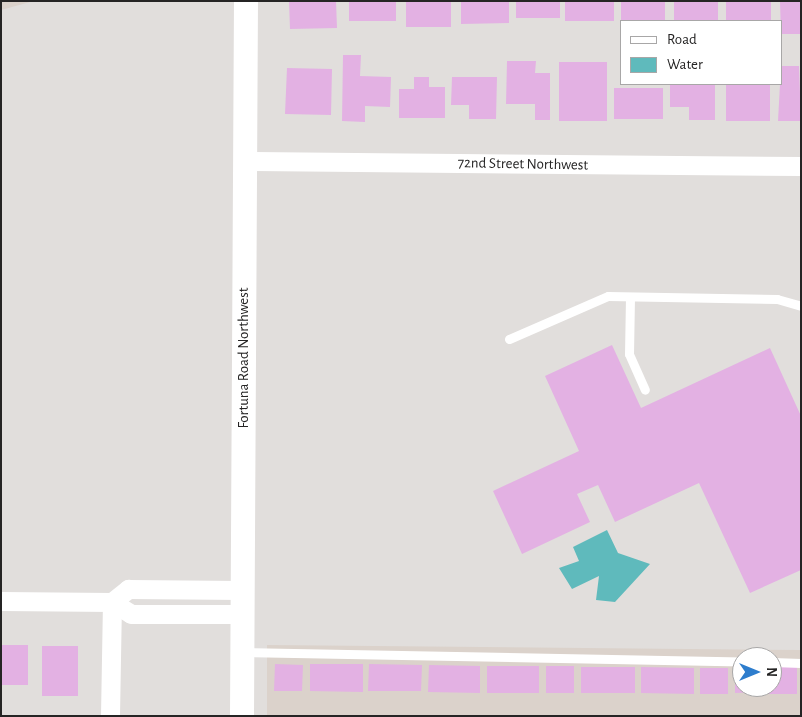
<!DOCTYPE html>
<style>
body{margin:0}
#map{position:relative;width:802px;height:717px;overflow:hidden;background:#e1dedc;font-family:"Alegreya Sans",sans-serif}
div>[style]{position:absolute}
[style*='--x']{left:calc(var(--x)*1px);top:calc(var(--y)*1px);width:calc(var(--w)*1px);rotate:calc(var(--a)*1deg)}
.built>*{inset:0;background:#dbd2cb}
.water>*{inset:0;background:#5fbabc}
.building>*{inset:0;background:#e3b1e3}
.service>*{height:9px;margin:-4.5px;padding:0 4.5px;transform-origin:4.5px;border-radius:4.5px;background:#fff}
.minor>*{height:19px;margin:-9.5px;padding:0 9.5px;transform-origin:9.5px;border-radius:9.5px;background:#fff}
.tertiary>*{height:24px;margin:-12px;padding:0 12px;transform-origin:12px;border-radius:12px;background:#fff}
span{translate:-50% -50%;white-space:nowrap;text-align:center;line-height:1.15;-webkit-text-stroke:4px #fff;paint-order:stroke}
.street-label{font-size:15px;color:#252424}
.frame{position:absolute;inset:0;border:2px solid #252424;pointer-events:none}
.legend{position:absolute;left:620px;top:20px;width:162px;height:65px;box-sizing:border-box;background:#fff;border:1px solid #a8a7a7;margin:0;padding:6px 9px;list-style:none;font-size:15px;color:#252424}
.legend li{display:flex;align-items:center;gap:10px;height:25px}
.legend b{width:25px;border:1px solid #a8a7a7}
.north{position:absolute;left:732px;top:647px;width:50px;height:50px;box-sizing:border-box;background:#fff;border:1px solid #a8a7a7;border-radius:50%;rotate:90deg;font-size:14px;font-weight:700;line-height:20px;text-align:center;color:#252424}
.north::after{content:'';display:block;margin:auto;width:18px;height:22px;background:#2e7dcd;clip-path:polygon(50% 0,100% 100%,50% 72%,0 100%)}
</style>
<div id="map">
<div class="built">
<div style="clip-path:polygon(1px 1px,34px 1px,1px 10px)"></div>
<div style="clip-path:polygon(evenodd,267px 645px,801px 650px,801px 716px,267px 716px,267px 645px,742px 657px,772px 657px,772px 687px,742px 687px,742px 657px)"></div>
</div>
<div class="water">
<div style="clip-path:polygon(607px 530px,618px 553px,650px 564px,615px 602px,596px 600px,599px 576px,572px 589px,559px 568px,579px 561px,573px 547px)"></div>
</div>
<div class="building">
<div style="clip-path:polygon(289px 1px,336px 1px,337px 28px,290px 29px)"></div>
<div style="clip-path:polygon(349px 1px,396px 1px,396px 21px,349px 21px)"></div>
<div style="clip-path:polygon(406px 1px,451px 1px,451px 27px,406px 27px)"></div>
<div style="clip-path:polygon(461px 1px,509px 1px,509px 23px,461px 24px)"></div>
<div style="clip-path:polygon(516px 1px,560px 1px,560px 18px,516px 18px)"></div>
<div style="clip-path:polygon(565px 1px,614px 1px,614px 21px,565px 21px)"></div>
<div style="clip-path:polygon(621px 1px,665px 1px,665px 21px,621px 21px)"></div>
<div style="clip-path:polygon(674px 1px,718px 1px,718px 21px,674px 21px)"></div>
<div style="clip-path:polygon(726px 1px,771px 1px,771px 21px,726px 21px)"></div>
<div style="clip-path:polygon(780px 1px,801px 1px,801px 34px,781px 34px)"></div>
<div style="clip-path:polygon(343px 55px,361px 55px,360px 76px,391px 77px,390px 107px,365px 106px,365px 122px,342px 121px)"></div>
<div style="clip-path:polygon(507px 61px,536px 61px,535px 73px,550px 73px,550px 120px,535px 120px,535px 104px,506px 104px)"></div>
<div style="clip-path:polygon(559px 62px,607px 62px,607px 121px,559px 121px)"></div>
<div style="clip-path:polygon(781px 66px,799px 66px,801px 121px,778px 121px)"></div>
<div style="clip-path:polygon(287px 68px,332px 69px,331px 115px,285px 114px)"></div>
<div style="clip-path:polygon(414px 77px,429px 77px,429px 87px,445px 87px,445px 118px,399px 118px,399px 89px,414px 89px)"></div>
<div style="clip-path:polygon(452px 77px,497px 77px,496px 119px,469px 119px,469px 105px,451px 105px)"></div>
<div style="clip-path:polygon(670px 84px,715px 84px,715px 120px,689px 120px,689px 107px,670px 107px)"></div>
<div style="clip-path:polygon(726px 84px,770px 84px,770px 121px,726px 121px)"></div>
<div style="clip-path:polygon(614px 88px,663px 88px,663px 119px,614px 119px)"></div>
<div style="clip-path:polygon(612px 345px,641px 408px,770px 348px,801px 416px,801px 570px,750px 593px,699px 483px,615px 522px,598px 485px,577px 494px,590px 522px,522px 554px,493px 491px,579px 451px,545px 376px)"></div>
<div style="clip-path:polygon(1px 645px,28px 645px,28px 685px,1px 685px)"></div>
<div style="clip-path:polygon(42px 646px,78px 646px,78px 696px,42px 696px)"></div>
<div style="clip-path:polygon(275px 664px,303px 665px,302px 691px,274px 691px)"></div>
<div style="clip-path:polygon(310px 664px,363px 664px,363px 692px,310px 691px)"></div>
<div style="clip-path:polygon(369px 664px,422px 665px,421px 691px,368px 691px)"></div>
<div style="clip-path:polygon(429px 665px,480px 666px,480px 693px,428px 692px)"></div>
<div style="clip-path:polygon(487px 666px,539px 666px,539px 693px,487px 693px)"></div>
<div style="clip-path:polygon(546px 666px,574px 666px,574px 693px,546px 693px)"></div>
<div style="clip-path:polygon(581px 667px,635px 667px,635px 693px,581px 693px)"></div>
<div style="clip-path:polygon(641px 667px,694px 668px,694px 694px,641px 693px)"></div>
<div style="clip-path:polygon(735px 667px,742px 667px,742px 687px,762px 687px,762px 692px,735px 693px)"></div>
<div style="clip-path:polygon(772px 667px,797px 667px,797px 694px,769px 694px,769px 687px,772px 687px)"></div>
<div style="clip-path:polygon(700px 668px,728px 668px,728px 694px,700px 694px)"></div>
</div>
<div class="service">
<div style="--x:630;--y:297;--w:57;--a:91"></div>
<div style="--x:629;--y:354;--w:39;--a:66"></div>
<div style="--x:509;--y:339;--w:108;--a:-23.5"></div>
<div style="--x:608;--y:296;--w:169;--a:1"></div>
<div style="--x:777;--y:299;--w:25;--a:16"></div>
<div style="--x:243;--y:652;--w:499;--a:1.1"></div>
<div style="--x:772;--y:662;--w:29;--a:2"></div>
</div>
<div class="minor">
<div style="--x:245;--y:161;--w:556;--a:0.52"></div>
<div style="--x:1;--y:601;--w:111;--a:0.5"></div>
<div style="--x:112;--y:602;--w:22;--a:32"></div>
<div style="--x:131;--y:614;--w:111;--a:0"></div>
<div style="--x:112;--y:602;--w:21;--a:-39"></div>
<div style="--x:128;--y:589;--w:114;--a:0.5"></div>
<div style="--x:110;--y:716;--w:114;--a:-89"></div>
</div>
<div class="tertiary">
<div style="--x:242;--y:716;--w:715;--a:-89.68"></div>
</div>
<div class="street-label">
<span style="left:523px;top:164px;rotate:1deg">72nd Street Northwest</span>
<span style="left:244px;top:358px;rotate:-90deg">Fortuna Road Northwest</span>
</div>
<div class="frame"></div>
<ul class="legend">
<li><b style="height:6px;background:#fff"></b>Road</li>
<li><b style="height:14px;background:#5fbabc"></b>Water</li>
</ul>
<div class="north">N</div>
</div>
